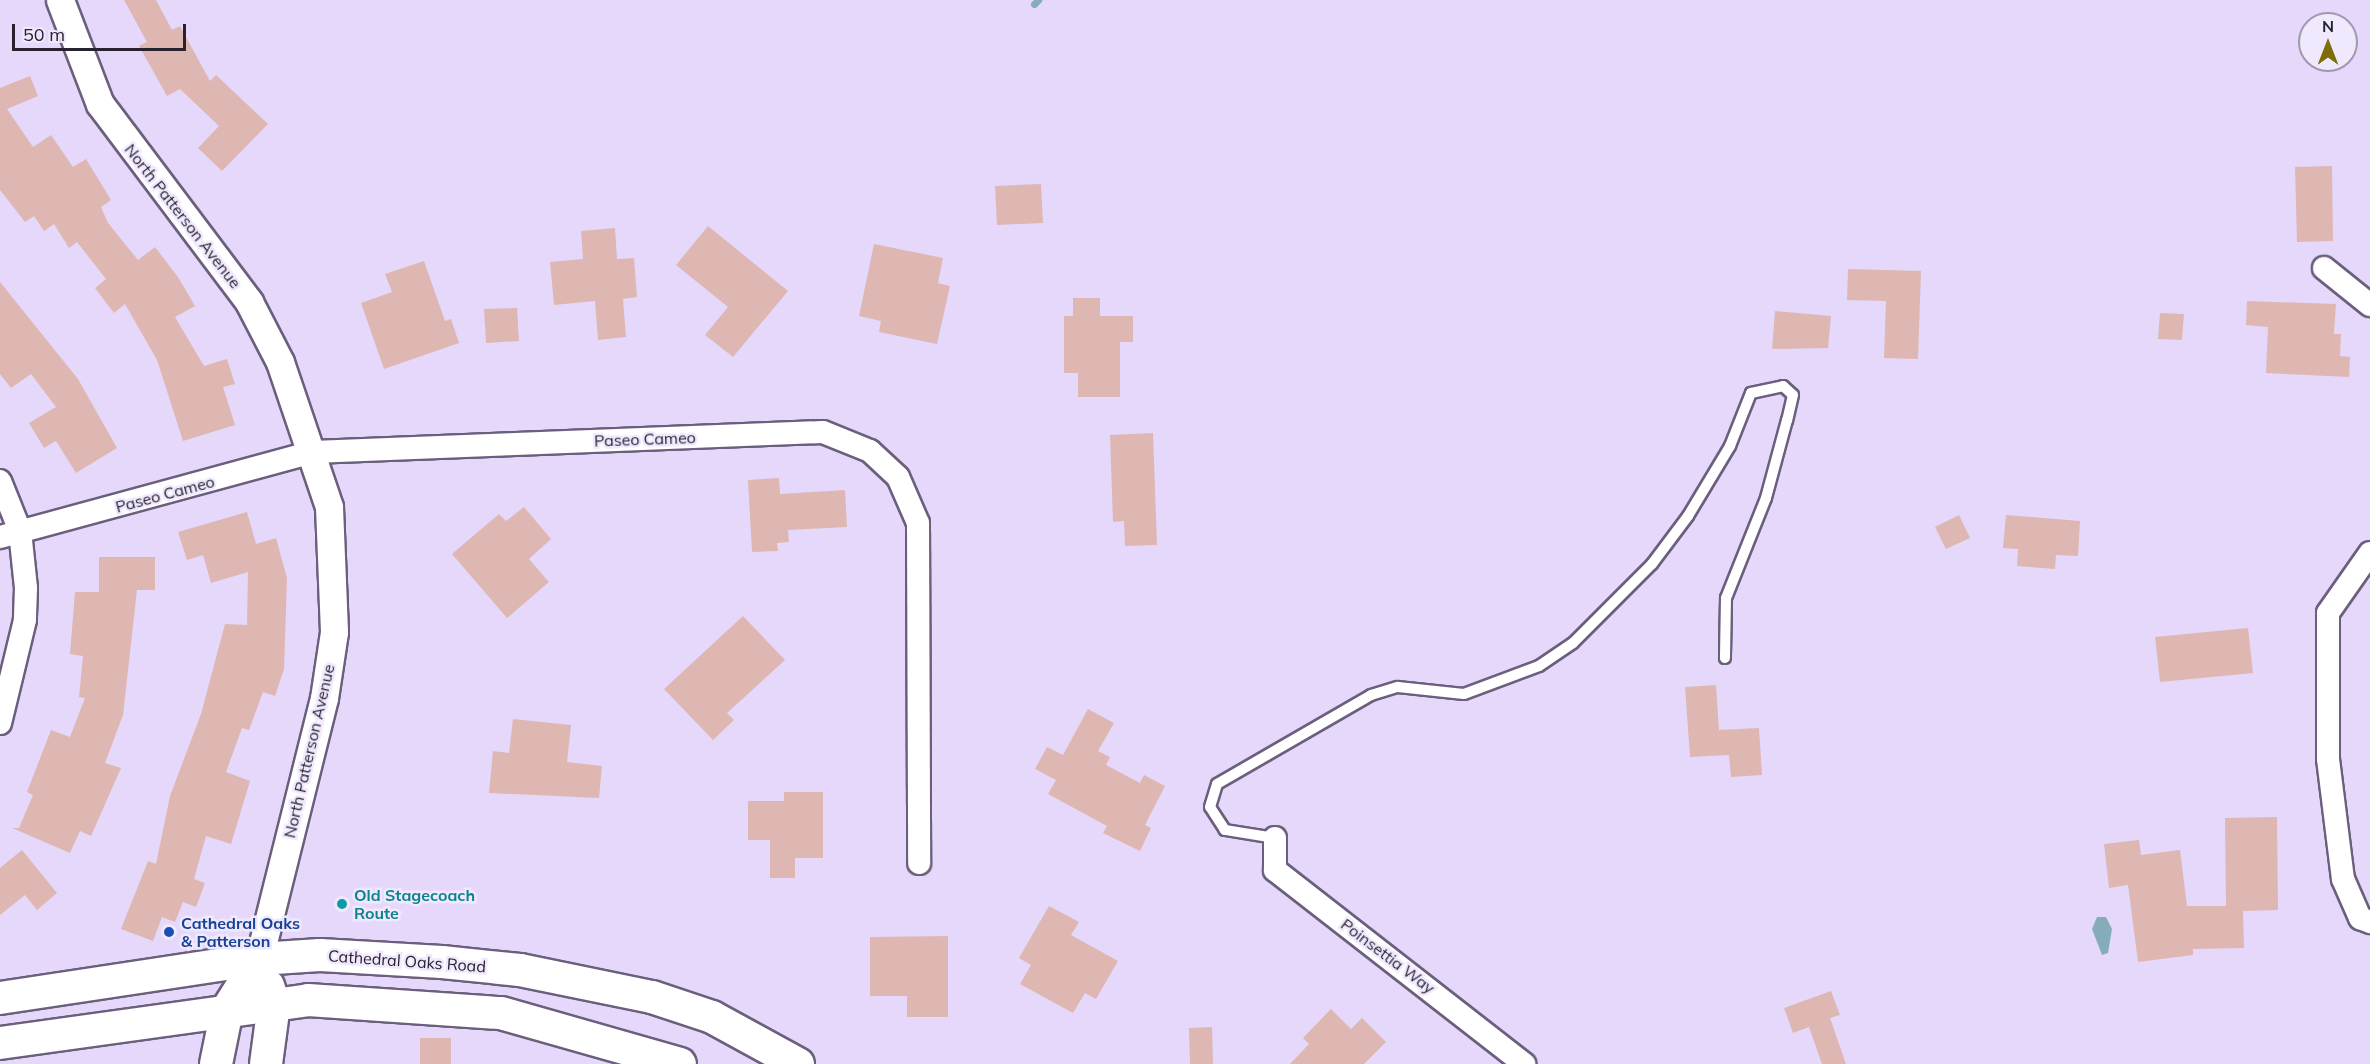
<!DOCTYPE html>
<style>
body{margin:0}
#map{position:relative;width:2370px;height:1064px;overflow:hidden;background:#e5d8fb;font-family:Mulish,sans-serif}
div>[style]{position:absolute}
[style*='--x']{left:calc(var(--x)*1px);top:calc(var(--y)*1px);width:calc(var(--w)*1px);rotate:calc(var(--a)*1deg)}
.water>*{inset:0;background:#85adb9}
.stream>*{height:7px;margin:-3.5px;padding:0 3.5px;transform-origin:3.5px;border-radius:3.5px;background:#85adb9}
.building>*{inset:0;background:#deb7b2}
.roads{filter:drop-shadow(2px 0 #6b5f7d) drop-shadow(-2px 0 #6b5f7d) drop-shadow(0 2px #6b5f7d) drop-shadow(0 -2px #6b5f7d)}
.service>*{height:10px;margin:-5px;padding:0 5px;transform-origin:5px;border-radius:5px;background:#fff}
.minor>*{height:22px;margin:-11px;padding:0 11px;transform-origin:11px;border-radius:11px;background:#fff}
.tertiary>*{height:27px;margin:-13.5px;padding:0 13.5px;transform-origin:13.5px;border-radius:13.5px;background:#fff}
.secondary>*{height:32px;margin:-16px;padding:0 16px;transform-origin:16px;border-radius:16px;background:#fff}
.dots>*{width:16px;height:16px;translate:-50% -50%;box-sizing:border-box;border:3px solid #f0e8fd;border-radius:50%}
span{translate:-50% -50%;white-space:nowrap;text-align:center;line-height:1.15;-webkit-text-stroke:5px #f0e8fd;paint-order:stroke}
.street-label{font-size:16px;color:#28222f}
.culture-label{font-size:16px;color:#0d838f;font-weight:700}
.left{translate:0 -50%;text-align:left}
.transit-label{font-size:16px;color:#164399;font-weight:700}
.north{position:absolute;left:2298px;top:12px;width:60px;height:60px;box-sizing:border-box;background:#f0e8fd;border:2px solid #a099ab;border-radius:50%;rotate:0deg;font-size:16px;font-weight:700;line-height:24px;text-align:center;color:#28222f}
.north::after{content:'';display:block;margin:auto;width:21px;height:27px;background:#7e6c05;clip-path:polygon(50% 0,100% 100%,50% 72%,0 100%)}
.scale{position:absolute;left:12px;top:24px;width:174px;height:27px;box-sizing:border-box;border:3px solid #28222f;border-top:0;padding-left:8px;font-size:18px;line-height:21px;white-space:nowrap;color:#28222f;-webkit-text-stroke:4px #f0e8fd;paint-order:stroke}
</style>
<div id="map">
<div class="water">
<div style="clip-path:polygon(2097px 917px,2106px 917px,2112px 929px,2108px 953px,2102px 955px,2092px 929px)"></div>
</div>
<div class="stream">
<div style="--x:1034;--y:4;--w:6;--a:-45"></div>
</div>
<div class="building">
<div style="clip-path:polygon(124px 0,156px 0,172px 30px,180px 26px,210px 81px,216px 75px,268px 124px,222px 171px,198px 148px,219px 126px,180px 89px,167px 96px,139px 46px,147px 42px)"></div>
<div style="clip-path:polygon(30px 76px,38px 96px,7px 109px,33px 147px,51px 135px,73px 167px,86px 159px,111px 200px,101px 207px,108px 223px,138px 260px,155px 247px,178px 277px,195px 306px,175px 317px,204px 366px,227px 359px,235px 384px,223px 387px,235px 425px,183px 441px,157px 360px,125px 304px,114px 313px,95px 288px,106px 279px,77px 242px,69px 248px,54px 224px,44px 231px,34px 216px,25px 222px,0 190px,0 88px)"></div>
<div style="clip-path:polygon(2332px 166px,2333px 241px,2297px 242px,2295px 167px)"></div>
<div style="clip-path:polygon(1041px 184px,1043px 223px,997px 225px,995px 186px)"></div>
<div style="clip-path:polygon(708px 226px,788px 291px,733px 357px,705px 335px,728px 307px,676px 265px)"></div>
<div style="clip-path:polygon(615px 228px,617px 259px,634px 258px,637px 297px,623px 299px,626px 337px,598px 340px,595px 301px,554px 305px,550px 262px,583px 259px,581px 231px)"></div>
<div style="clip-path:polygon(874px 244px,943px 258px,938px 283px,950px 286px,937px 344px,879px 332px,881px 321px,859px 316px)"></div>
<div style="clip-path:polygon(424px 261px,445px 321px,451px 319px,459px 343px,384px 369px,361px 303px,392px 292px,385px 274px)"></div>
<div style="clip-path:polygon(1848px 269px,1921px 271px,1918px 359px,1884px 358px,1886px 301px,1847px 300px)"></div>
<div style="clip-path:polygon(0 282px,78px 379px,117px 448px,76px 473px,56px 441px,44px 448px,29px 423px,56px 407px,31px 374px,11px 388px,0 374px)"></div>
<div style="clip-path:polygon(1073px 298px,1100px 298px,1100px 316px,1133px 316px,1133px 342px,1120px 342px,1120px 397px,1078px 397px,1078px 373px,1064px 373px,1064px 316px,1073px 316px)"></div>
<div style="clip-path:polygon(2247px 301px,2336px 304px,2334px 334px,2341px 334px,2340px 356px,2350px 357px,2349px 377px,2266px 373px,2268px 327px,2246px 325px)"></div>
<div style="clip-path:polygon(517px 308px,519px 341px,486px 343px,484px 309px)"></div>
<div style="clip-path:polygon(1775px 311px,1831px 316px,1828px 348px,1772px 349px)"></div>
<div style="clip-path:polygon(2160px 313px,2184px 314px,2182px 340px,2158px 339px)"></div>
<div style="clip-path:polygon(1153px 433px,1157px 545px,1125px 546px,1124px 521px,1113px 522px,1110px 435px)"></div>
<div style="clip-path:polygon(779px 478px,780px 494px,845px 490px,847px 527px,788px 530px,789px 542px,777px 543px,778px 551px,752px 552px,748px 480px)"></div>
<div style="clip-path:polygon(524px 507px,551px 539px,529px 559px,549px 582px,507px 618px,452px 554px,499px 514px,506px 521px)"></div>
<div style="clip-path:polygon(247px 512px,256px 544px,276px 538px,287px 578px,284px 669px,275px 696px,263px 692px,249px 730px,242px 728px,226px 772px,250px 781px,231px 844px,206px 836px,194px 879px,205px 883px,196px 907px,183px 902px,175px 922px,162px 917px,153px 941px,121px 929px,148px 861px,156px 864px,170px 796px,201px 714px,225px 624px,247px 625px,248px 572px,211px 583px,203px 555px,187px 560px,178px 532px)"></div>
<div style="clip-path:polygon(1959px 515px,1970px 538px,1946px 549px,1935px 527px)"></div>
<div style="clip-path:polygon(2006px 515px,2080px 521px,2078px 556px,2056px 555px,2055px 569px,2017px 566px,2018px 549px,2003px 548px)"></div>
<div style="clip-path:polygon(99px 557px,155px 557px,155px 590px,137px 590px,123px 715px,105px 763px,121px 768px,91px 836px,80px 831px,70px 853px,12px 828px,19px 828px,33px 795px,27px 792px,51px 730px,70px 737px,85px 698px,79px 697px,83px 656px,70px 654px,75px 592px,99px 592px)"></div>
<div style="clip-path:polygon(743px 616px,785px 660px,727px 713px,734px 720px,713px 740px,664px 689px)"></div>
<div style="clip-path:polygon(2248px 628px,2253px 673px,2160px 682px,2155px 637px)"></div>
<div style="clip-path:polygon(1716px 685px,1719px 730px,1759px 728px,1762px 775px,1731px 777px,1729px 755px,1690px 757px,1685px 687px)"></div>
<div style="clip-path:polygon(1088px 709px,1114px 723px,1098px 751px,1110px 757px,1106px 765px,1140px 783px,1144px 775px,1165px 786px,1145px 825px,1151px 828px,1140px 851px,1103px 833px,1107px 826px,1048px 794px,1056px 780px,1035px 769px,1047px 747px,1063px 755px)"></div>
<div style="clip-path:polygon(513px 719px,571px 725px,567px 762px,602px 766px,599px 798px,489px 793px,493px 751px,509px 753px)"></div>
<div style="clip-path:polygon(784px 792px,823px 792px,823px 858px,795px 858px,795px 878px,770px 878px,770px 840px,748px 840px,748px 801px,784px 801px)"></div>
<div style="clip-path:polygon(2277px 817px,2278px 910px,2243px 911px,2244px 948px,2193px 949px,2193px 955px,2138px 962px,2128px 885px,2109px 888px,2104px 844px,2139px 840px,2141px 855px,2180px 850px,2187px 906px,2226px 906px,2225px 818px)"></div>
<div style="clip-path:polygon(22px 850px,57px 893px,37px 910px,25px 895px,0 915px,0 868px)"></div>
<div style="clip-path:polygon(1049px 906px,1079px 922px,1071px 935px,1118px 961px,1096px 999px,1085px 993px,1073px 1013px,1020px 984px,1031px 965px,1019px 958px)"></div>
<div style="clip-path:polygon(948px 936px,948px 1017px,907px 1017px,907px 996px,870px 996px,870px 937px)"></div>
<div style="clip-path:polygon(1831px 991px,1840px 1015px,1830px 1018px,1846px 1064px,1822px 1064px,1809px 1027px,1793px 1033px,1784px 1008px)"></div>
<div style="clip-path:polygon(1331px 1009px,1351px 1029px,1362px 1018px,1386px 1042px,1364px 1064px,1290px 1064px,1309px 1044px,1303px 1038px)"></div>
<div style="clip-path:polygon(1212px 1027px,1213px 1064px,1190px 1064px,1189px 1028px)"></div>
<div style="clip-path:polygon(420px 1038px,451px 1038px,451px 1064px,420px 1064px)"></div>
</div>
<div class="roads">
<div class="service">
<div style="--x:1275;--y:838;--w:51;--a:-170.9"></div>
<div style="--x:1225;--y:830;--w:27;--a:-123"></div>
<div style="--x:1210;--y:807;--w:24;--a:-73"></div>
<div style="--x:1217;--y:784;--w:178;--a:-30"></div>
<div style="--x:1371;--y:695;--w:28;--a:-17"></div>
<div style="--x:1398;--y:687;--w:66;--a:6.1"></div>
<div style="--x:1464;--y:694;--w:80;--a:-20.5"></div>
<div style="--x:1539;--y:666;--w:41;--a:-34.1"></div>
<div style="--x:1573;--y:643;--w:112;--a:-45"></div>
<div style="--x:1652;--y:564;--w:60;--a:-53.1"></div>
<div style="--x:1688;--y:516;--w:82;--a:-59"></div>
<div style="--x:1730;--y:446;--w:57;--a:-68.4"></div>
<div style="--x:1751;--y:393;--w:33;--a:-12"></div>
<div style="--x:1783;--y:386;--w:13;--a:42"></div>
<div style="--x:1793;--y:395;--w:26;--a:103"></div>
<div style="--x:1787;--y:420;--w:81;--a:105.1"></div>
<div style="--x:1766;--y:498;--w:108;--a:111.8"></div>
<div style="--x:1726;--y:598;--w:60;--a:91"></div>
</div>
<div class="minor">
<div style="--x:2324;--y:268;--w:59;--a:38.8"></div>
<div style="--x:0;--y:481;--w:54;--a:68.2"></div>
<div style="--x:20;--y:531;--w:57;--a:84"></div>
<div style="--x:26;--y:588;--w:32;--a:92"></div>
<div style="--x:25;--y:620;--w:106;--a:103.6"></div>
<div style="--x:0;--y:537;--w:324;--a:-15.2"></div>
<div style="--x:313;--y:452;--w:510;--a:-2.25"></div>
<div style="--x:823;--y:432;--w:51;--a:22"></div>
<div style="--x:870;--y:451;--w:38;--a:43"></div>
<div style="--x:898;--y:477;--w:50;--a:66.5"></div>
<div style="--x:918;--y:523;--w:340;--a:89.8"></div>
<div style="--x:2370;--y:553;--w:73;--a:125"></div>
<div style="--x:2328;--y:613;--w:146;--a:90"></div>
<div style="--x:2328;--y:759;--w:121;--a:82.9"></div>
<div style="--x:2343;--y:879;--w:43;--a:66.4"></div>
<div style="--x:2360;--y:918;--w:11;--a:22"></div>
<div style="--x:1275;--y:838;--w:32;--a:90"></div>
<div style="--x:1275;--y:870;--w:316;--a:37.9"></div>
</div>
<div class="tertiary">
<div style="--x:60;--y:0;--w:111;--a:69"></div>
<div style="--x:100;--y:104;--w:248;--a:53"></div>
<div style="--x:249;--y:302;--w:68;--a:62.7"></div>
<div style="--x:280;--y:362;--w:153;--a:71.3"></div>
<div style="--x:329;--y:507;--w:125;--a:87.7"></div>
<div style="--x:334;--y:632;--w:67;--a:98.6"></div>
<div style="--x:324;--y:698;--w:269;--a:104"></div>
</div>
<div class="secondary">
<div style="--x:0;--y:998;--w:262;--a:-8.6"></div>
<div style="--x:259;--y:959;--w:61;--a:-3.8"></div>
<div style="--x:320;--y:955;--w:122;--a:3.3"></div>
<div style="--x:442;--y:962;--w:78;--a:5.9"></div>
<div style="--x:520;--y:970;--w:135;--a:11.6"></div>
<div style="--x:652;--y:997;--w:63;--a:18.4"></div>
<div style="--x:712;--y:1017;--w:98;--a:28.7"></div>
<div style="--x:0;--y:1043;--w:311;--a:-7.9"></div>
<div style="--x:308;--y:1000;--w:193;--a:3.9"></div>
<div style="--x:501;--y:1013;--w:186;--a:15.9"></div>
<div style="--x:216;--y:1064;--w:55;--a:-78.5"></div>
<div style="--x:227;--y:1010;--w:60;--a:-57.9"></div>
<div style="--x:266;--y:1064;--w:61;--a:-82.4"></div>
<div style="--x:274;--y:1004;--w:19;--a:-108"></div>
</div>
</div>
<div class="dots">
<div style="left:342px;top:904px;background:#0f9aa8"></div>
<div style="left:169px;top:932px;background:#1a4fb4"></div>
</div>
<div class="street-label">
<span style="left:183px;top:216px;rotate:52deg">North Patterson Avenue</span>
<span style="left:645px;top:439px;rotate:-2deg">Paseo Cameo</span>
<span style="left:165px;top:494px;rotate:-15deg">Paseo Cameo</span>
<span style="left:309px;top:751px;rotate:-77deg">North Patterson Avenue</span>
<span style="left:1388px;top:956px;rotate:37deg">Poinsettia Way</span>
<span style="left:407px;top:961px;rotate:4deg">Cathedral Oaks Road</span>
</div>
<div class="culture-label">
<span class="left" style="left:354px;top:904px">Old Stagecoach<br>Route</span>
</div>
<div class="transit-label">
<span class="left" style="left:181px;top:932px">Cathedral Oaks<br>&amp; Patterson</span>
</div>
<div class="north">N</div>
<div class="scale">50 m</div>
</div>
